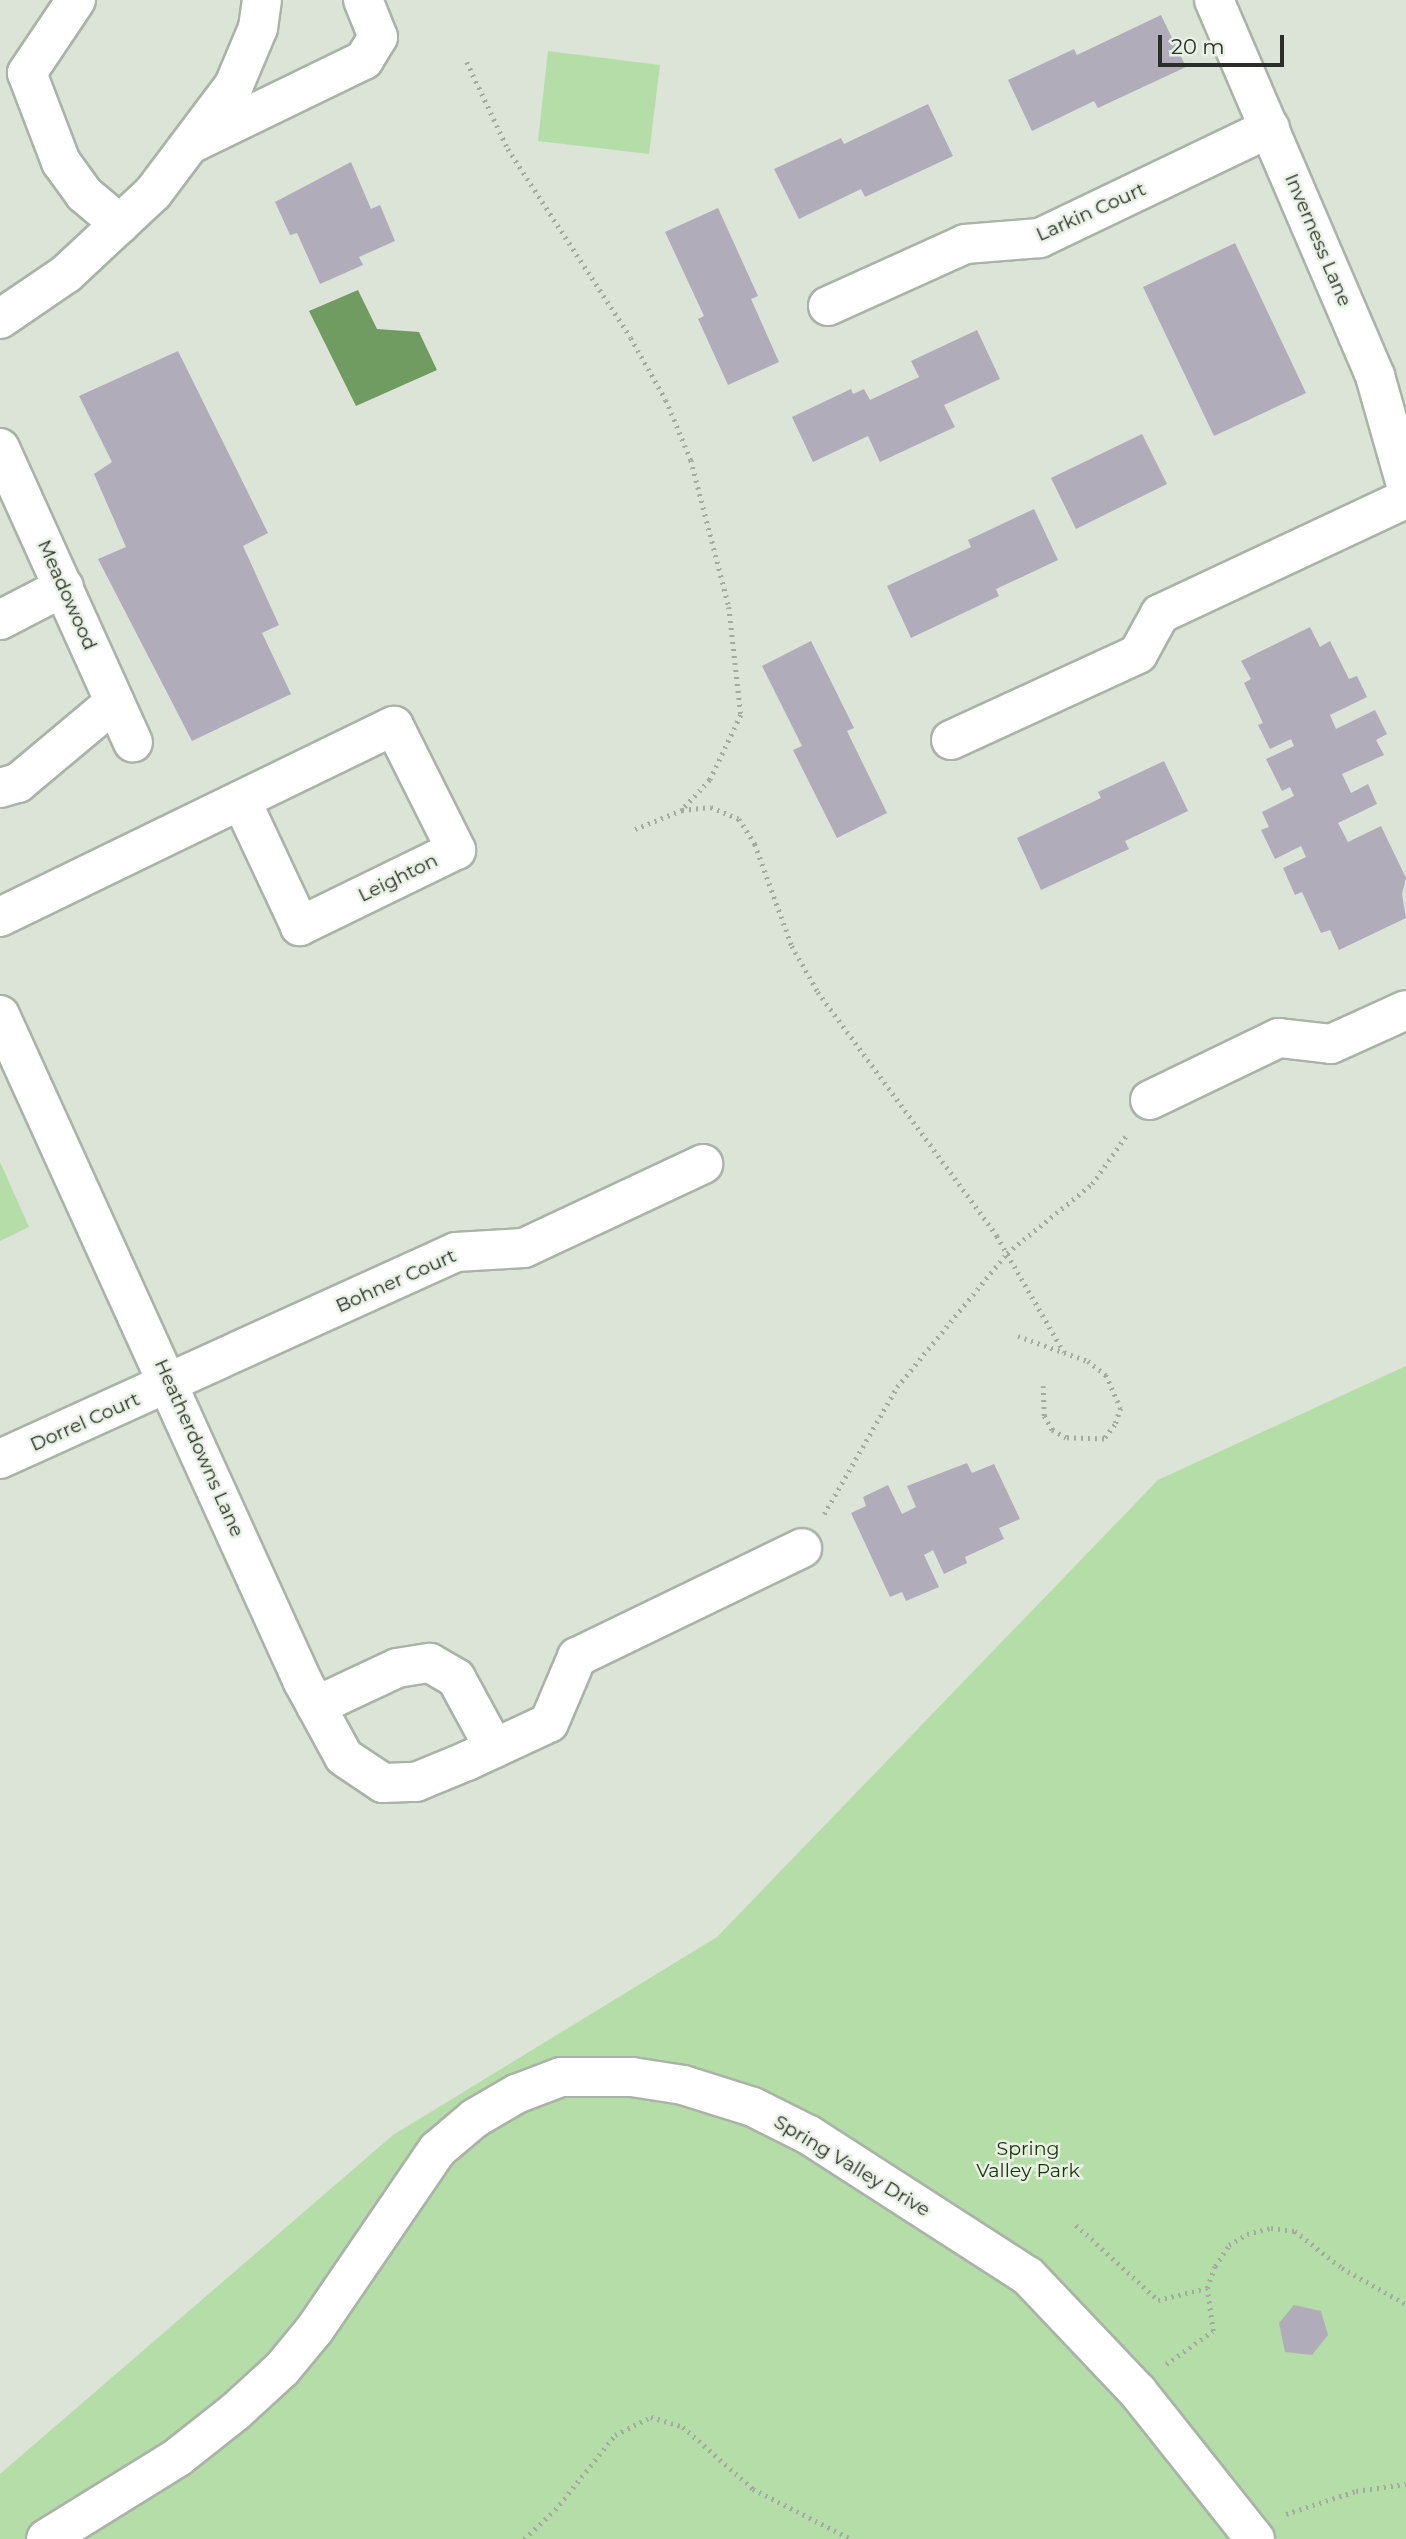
<!DOCTYPE html>
<style>
body{margin:0}
#map{position:relative;width:1406px;height:2539px;overflow:hidden;background:#dbe4d7;font-family:Montserrat,sans-serif}
div>[style]{position:absolute}
[style*='--x']{left:calc(var(--x)*1px);top:calc(var(--y)*1px);width:calc(var(--w)*1px);rotate:calc(var(--a)*1deg)}
.green>*{inset:0;background:#b5dda7}
.water>*{inset:0;background:#709b61}
.building>*{inset:0;background:#b1acba}
.path>*{height:4.5px;margin-top:-2.25px;transform-origin:0;background:repeating-linear-gradient(90deg,#a3aa9f 0 2px,transparent 0 7px)}
.roads{filter:drop-shadow(2px 0 #aab3a7) drop-shadow(-2px 0 #aab3a7) drop-shadow(0 2px #aab3a7) drop-shadow(0 -2px #aab3a7)}
.minor>*{height:38px;margin:-19px;padding:0 19px;transform-origin:19px;border-radius:19px;background:#fff}
span{translate:-50% -50%;white-space:nowrap;text-align:center;line-height:1.15;-webkit-text-stroke:5px #e8f1e4;paint-order:stroke}
.street-label{font-size:19px;color:#2a2d28}
.park-label{font-size:19px;color:#18350b}
.scale{position:absolute;left:1158px;top:35px;width:126px;height:32px;box-sizing:border-box;border:4px solid #2a2d28;border-top:0;padding-left:9px;font-size:21px;line-height:24px;white-space:nowrap;color:#2a2d28;-webkit-text-stroke:5px #e8f1e4;paint-order:stroke}
</style>
<div id="map">
<div class="green">
<div style="clip-path:polygon(548px 51px,660px 65px,649px 154px,538px 141px)"></div>
<div style="clip-path:polygon(0 1162px,29px 1227px,0 1241px)"></div>
<div style="clip-path:polygon(1406px 1366px,1406px 2539px,0 2539px,0 2474px,393px 2135px,717px 1937px,1158px 1480px)"></div>
</div>
<div class="water">
<div style="clip-path:polygon(358px 290px,377px 329px,419px 332px,437px 370px,356px 406px,309px 311px)"></div>
</div>
<div class="building">
<div style="clip-path:polygon(1161px 15px,1186px 67px,1098px 108px,1094px 101px,1032px 131px,1008px 80px,1074px 49px,1077px 55px)"></div>
<div style="clip-path:polygon(928px 104px,953px 156px,865px 197px,861px 189px,799px 219px,774px 169px,841px 138px,844px 144px)"></div>
<div style="clip-path:polygon(351px 162px,371px 209px,380px 205px,395px 241px,359px 257px,363px 265px,320px 284px,297px 233px,290px 235px,275px 202px)"></div>
<div style="clip-path:polygon(718px 208px,758px 296px,751px 299px,779px 362px,728px 385px,698px 319px,704px 316px,665px 232px)"></div>
<div style="clip-path:polygon(1235px 243px,1306px 393px,1214px 436px,1143px 287px)"></div>
<div style="clip-path:polygon(977px 330px,1000px 379px,944px 405px,955px 427px,880px 462px,868px 436px,813px 462px,792px 417px,851px 389px,853px 394px,864px 389px,870px 400px,919px 377px,911px 361px)"></div>
<div style="clip-path:polygon(178px 351px,268px 533px,243px 546px,279px 625px,262px 633px,291px 694px,192px 741px,98px 559px,126px 547px,94px 474px,112px 462px,79px 396px)"></div>
<div style="clip-path:polygon(1142px 434px,1167px 484px,1076px 529px,1051px 478px)"></div>
<div style="clip-path:polygon(1034px 509px,1058px 560px,996px 589px,999px 596px,911px 638px,887px 586px,971px 547px,968px 540px)"></div>
<div style="clip-path:polygon(1310px 627px,1320px 647px,1330px 641px,1349px 679px,1357px 676px,1367px 697px,1330px 715px,1336px 729px,1375px 710px,1387px 734px,1376px 740px,1384px 755px,1342px 774px,1351px 793px,1368px 784px,1377px 804px,1338px 823px,1348px 842px,1381px 826px,1406px 878px,1402px 894px,1406px 918px,1339px 950px,1330px 930px,1321px 933px,1302px 892px,1295px 895px,1283px 868px,1306px 857px,1301px 846px,1275px 859px,1261px 830px,1269px 827px,1262px 812px,1294px 796px,1290px 787px,1282px 791px,1266px 759px,1294px 746px,1291px 739px,1270px 749px,1258px 725px,1263px 723px,1244px 683px,1251px 679px,1241px 661px)"></div>
<div style="clip-path:polygon(811px 641px,854px 728px,847px 731px,887px 813px,837px 838px,793px 750px,802px 746px,762px 666px)"></div>
<div style="clip-path:polygon(1164px 761px,1188px 811px,1125px 841px,1129px 849px,1041px 890px,1017px 838px,1101px 798px,1098px 792px)"></div>
<div style="clip-path:polygon(967px 1463px,972px 1473px,994px 1464px,1020px 1519px,999px 1528px,1004px 1539px,965px 1557px,967px 1563px,944px 1574px,933px 1550px,924px 1555px,939px 1587px,906px 1601px,902px 1592px,890px 1597px,851px 1513px,866px 1506px,863px 1497px,888px 1485px,902px 1514px,916px 1507px,907px 1486px)"></div>
<div style="clip-path:polygon(1294px 2305px,1321px 2311px,1328px 2335px,1312px 2355px,1285px 2352px,1279px 2323px)"></div>
</div>
<div class="path">
<div style="--x:467;--y:62;--w:96;--a:64.8"></div>
<div style="--x:508;--y:149;--w:225;--a:56.9"></div>
<div style="--x:631;--y:338;--w:71;--a:60.6"></div>
<div style="--x:666;--y:400;--w:65;--a:67.4"></div>
<div style="--x:691;--y:460;--w:152;--a:75.5"></div>
<div style="--x:729;--y:607;--w:109;--a:83.7"></div>
<div style="--x:741;--y:715;--w:72;--a:115.5"></div>
<div style="--x:710;--y:780;--w:41;--a:133"></div>
<div style="--x:635;--y:829;--w:51;--a:-22"></div>
<div style="--x:682;--y:810;--w:29;--a:-6"></div>
<div style="--x:711;--y:807;--w:30;--a:23"></div>
<div style="--x:739;--y:819;--w:30;--a:57"></div>
<div style="--x:755;--y:844;--w:109;--a:70.1"></div>
<div style="--x:792;--y:946;--w:53;--a:60.5"></div>
<div style="--x:818;--y:992;--w:303;--a:53.7"></div>
<div style="--x:997;--y:1236;--w:134;--a:60"></div>
<div style="--x:1018;--y:1336;--w:74;--a:19.7"></div>
<div style="--x:1088;--y:1361;--w:23;--a:38"></div>
<div style="--x:1106;--y:1375;--w:36;--a:66"></div>
<div style="--x:1121;--y:1408;--w:18;--a:109"></div>
<div style="--x:1115;--y:1425;--w:18;--a:128"></div>
<div style="--x:1104;--y:1439;--w:38;--a:-178"></div>
<div style="--x:1066;--y:1438;--w:16;--a:-150"></div>
<div style="--x:1052;--y:1430;--w:16;--a:-120"></div>
<div style="--x:1044;--y:1416;--w:30;--a:-92"></div>
<div style="--x:824;--y:1514;--w:146;--a:-60.1"></div>
<div style="--x:897;--y:1387;--w:173;--a:-50.6"></div>
<div style="--x:1007;--y:1253;--w:109;--a:-39.1"></div>
<div style="--x:1092;--y:1184;--w:62;--a:-54.8"></div>
<div style="--x:1076;--y:2225;--w:111;--a:42.4"></div>
<div style="--x:1158;--y:2300;--w:50;--a:-13.8"></div>
<div style="--x:1166;--y:2364;--w:57;--a:-35.1"></div>
<div style="--x:1213;--y:2331;--w:43;--a:-97.9"></div>
<div style="--x:1207;--y:2288;--w:23;--a:-70"></div>
<div style="--x:1215;--y:2266;--w:25;--a:-56"></div>
<div style="--x:1229;--y:2245;--w:21;--a:-31"></div>
<div style="--x:1247;--y:2234;--w:25;--a:-14"></div>
<div style="--x:1271;--y:2228;--w:24;--a:7"></div>
<div style="--x:1295;--y:2231;--w:60;--a:38.2"></div>
<div style="--x:1342;--y:2268;--w:73;--a:29.4"></div>
<div style="--x:1286;--y:2514;--w:74;--a:-18.2"></div>
<div style="--x:1356;--y:2491;--w:50;--a:-8"></div>
<div style="--x:524;--y:2539;--w:42;--a:-43.1"></div>
<div style="--x:555;--y:2510;--w:96;--a:-51.3"></div>
<div style="--x:615;--y:2435;--w:40;--a:-26.6"></div>
<div style="--x:651;--y:2417;--w:34;--a:17"></div>
<div style="--x:683;--y:2427;--w:94;--a:41.5"></div>
<div style="--x:753;--y:2489;--w:110;--a:27"></div>
</div>
<div class="roads">
<div class="minor">
<div style="--x:76;--y:0;--w:88;--a:123.9"></div>
<div style="--x:27;--y:73;--w:95;--a:69.1"></div>
<div style="--x:61;--y:162;--w:39;--a:54"></div>
<div style="--x:84;--y:194;--w:47;--a:39.8"></div>
<div style="--x:1214;--y:0;--w:409;--a:66.8"></div>
<div style="--x:1375;--y:376;--w:113;--a:74.1"></div>
<div style="--x:193;--y:143;--w:190;--a:-25.9"></div>
<div style="--x:364;--y:60;--w:27;--a:-59"></div>
<div style="--x:378;--y:37;--w:40;--a:-112"></div>
<div style="--x:828;--y:306;--w:150;--a:-24.3"></div>
<div style="--x:965;--y:244;--w:75;--a:-4.6"></div>
<div style="--x:1040;--y:238;--w:255;--a:-25.6"></div>
<div style="--x:0;--y:319;--w:80;--a:-34.3"></div>
<div style="--x:66;--y:274;--w:119;--a:-43"></div>
<div style="--x:153;--y:193;--w:135;--a:-53.1"></div>
<div style="--x:234;--y:85;--w:62;--a:-67.2"></div>
<div style="--x:258;--y:28;--w:28;--a:-82"></div>
<div style="--x:0;--y:448;--w:323;--a:65.7"></div>
<div style="--x:0;--y:620;--w:72;--a:-27.3"></div>
<div style="--x:951;--y:740;--w:206;--a:-24.7"></div>
<div style="--x:1138;--y:654;--w:46;--a:-61.2"></div>
<div style="--x:1160;--y:614;--w:272;--a:-25.1"></div>
<div style="--x:0;--y:788;--w:19;--a:-16"></div>
<div style="--x:18;--y:783;--w:126;--a:-39.9"></div>
<div style="--x:0;--y:917;--w:438;--a:-25.9"></div>
<div style="--x:394;--y:726;--w:139;--a:63.4"></div>
<div style="--x:456;--y:850;--w:174;--a:154"></div>
<div style="--x:300;--y:926;--w:139;--a:-115.1"></div>
<div style="--x:0;--y:1015;--w:733;--a:65.57"></div>
<div style="--x:303;--y:1682;--w:85;--a:61.3"></div>
<div style="--x:344;--y:1757;--w:47;--a:33.7"></div>
<div style="--x:383;--y:1783;--w:33;--a:-2"></div>
<div style="--x:416;--y:1782;--w:55;--a:-22.4"></div>
<div style="--x:467;--y:1761;--w:90;--a:-24.9"></div>
<div style="--x:549;--y:1723;--w:72;--a:-67"></div>
<div style="--x:577;--y:1657;--w:250;--a:-25.8"></div>
<div style="--x:1150;--y:1100;--w:143;--a:-25.7"></div>
<div style="--x:1279;--y:1038;--w:52;--a:6.6"></div>
<div style="--x:1331;--y:1044;--w:82;--a:-24.4"></div>
<div style="--x:0;--y:1459;--w:501;--a:-24.42"></div>
<div style="--x:456;--y:1252;--w:68;--a:-3.4"></div>
<div style="--x:524;--y:1248;--w:198;--a:-25.1"></div>
<div style="--x:316;--y:1706;--w:89;--a:-25.1"></div>
<div style="--x:397;--y:1668;--w:33;--a:-9"></div>
<div style="--x:430;--y:1663;--w:30;--a:30"></div>
<div style="--x:456;--y:1678;--w:80;--a:61.5"></div>
<div style="--x:46;--y:2539;--w:155;--a:-31.8"></div>
<div style="--x:178;--y:2457;--w:73;--a:-38.3"></div>
<div style="--x:235;--y:2412;--w:64;--a:-42.5"></div>
<div style="--x:282;--y:2369;--w:52;--a:-50.5"></div>
<div style="--x:315;--y:2329;--w:217;--a:-55.7"></div>
<div style="--x:437;--y:2150;--w:50;--a:-40.1"></div>
<div style="--x:475;--y:2118;--w:48;--a:-30.3"></div>
<div style="--x:516;--y:2094;--w:48;--a:-20.7"></div>
<div style="--x:561;--y:2077;--w:71;--a:0"></div>
<div style="--x:632;--y:2077;--w:52;--a:8.9"></div>
<div style="--x:683;--y:2085;--w:73;--a:17.4"></div>
<div style="--x:753;--y:2107;--w:63;--a:26.6"></div>
<div style="--x:809;--y:2135;--w:260;--a:32.8"></div>
<div style="--x:1028;--y:2276;--w:160;--a:46.5"></div>
<div style="--x:1138;--y:2392;--w:188;--a:51.5"></div>
</div>
</div>
<div class="street-label">
<span style="left:1091px;top:212px;rotate:-24deg">Larkin Court</span>
<span style="left:1318px;top:240px;rotate:67deg">Inverness Lane</span>
<span style="left:67px;top:595px;rotate:66deg">Meadowood</span>
<span style="left:398px;top:878px;rotate:-26deg">Leighton</span>
<span style="left:396px;top:1281px;rotate:-24deg">Bohner Court</span>
<span style="left:85px;top:1422px;rotate:-24deg">Dorrel Court</span>
<span style="left:199px;top:1448px;rotate:66deg">Heatherdowns Lane</span>
<span style="left:852px;top:2166px;rotate:31deg">Spring Valley Drive</span>
</div>
<div class="park-label">
<span style="left:1028px;top:2160px">Spring<br>Valley Park</span>
</div>
<div class="scale">20 m</div>
</div>
